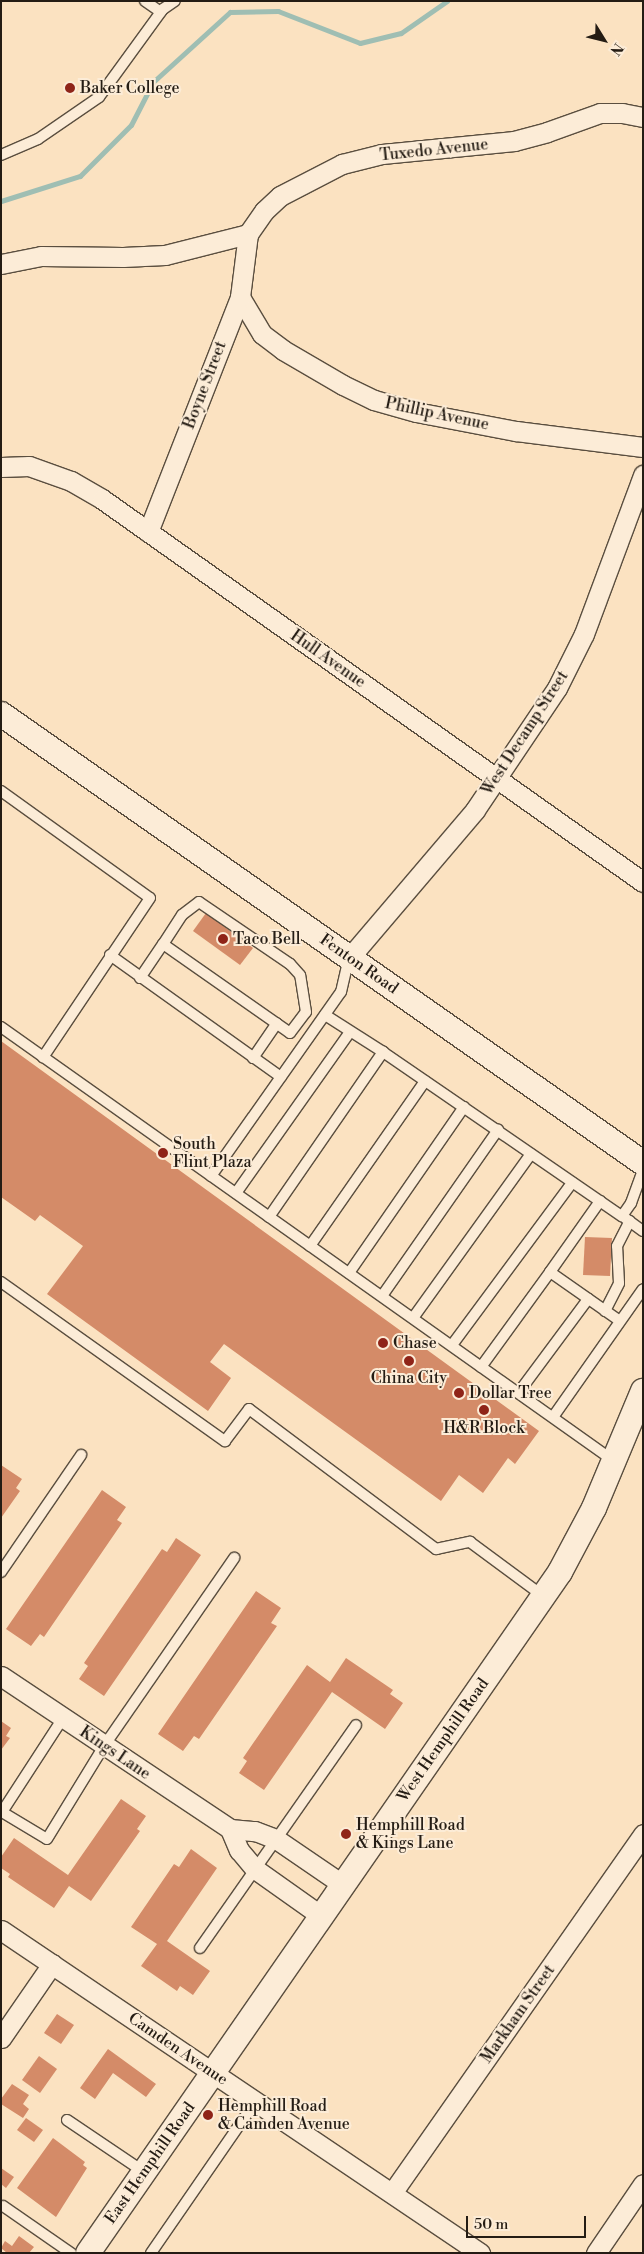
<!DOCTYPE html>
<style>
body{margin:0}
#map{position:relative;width:644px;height:2254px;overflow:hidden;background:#fbe2c1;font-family:"Libre Bodoni",serif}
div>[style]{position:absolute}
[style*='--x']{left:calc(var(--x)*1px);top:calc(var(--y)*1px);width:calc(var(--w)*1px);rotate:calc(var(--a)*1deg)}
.stream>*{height:5px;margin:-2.5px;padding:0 2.5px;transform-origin:2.5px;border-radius:2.5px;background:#9fbeb3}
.building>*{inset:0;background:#d48b68}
.roads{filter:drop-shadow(1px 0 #5a4e3f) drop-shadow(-1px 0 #5a4e3f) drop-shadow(0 1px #5a4e3f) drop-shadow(0 -1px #5a4e3f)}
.service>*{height:10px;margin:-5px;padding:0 5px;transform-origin:5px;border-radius:5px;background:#fcecd7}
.minor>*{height:19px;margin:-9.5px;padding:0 9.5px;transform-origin:9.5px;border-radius:9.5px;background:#fcecd7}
.tertiary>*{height:24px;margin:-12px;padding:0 12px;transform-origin:12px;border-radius:12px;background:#fcecd7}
.dots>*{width:14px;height:14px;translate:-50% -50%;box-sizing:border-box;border:2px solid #fcecd7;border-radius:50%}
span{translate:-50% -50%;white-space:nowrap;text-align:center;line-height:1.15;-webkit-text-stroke:4px #fcecd7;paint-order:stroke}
.poi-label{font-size:16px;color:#241c14}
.left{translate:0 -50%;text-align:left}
.street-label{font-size:16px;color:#241c14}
.frame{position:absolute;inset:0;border:2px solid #241c14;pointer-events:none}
.north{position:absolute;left:579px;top:15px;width:50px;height:50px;-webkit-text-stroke:4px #fcecd7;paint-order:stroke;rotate:126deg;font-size:14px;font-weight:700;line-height:20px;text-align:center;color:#241c14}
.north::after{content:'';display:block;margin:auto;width:18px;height:22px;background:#241c14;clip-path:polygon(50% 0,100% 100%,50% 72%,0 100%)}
.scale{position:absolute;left:466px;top:2216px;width:120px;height:22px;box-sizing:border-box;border:2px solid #241c14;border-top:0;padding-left:6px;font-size:15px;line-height:18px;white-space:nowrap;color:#241c14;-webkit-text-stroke:4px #fcecd7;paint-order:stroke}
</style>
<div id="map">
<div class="stream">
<div style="--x:1;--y:201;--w:83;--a:-17.6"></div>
<div style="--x:80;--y:176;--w:72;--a:-45"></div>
<div style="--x:131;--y:125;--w:48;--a:-62.9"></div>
<div style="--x:153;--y:82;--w:104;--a:-42.3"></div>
<div style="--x:230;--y:12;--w:48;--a:-1.2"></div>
<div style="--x:278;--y:11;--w:88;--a:21.3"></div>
<div style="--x:360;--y:43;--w:42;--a:-13.7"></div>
<div style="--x:401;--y:33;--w:56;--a:-34.8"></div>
</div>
<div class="building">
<div style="clip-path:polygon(206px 913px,253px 948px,240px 965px,193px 931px)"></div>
<div style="clip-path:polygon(1px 1041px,539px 1431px,515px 1464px,508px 1458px,483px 1493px,459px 1475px,441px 1501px,224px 1344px,210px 1362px,231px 1378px,208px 1411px,47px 1294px,83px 1246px,40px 1215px,35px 1221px,1px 1197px)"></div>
<div style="clip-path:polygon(585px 1237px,612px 1238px,610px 1276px,583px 1275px)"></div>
<div style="clip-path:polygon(1px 1465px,22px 1479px,16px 1488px,20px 1491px,1px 1518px)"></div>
<div style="clip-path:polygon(102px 1490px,126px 1507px,117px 1520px,122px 1523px,44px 1637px,40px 1634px,31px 1646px,6px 1629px)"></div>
<div style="clip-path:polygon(176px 1538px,201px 1555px,104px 1696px,79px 1679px,88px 1666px,84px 1663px,162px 1549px,167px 1552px)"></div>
<div style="clip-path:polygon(256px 1591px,281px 1608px,271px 1623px,277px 1626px,199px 1739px,194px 1736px,183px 1751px,158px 1734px)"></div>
<div style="clip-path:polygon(346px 1658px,393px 1690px,390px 1694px,403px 1703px,385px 1729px,332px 1692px,264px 1790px,239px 1773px,247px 1761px,243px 1758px,307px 1665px,330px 1682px)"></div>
<div style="clip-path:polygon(1px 1721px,11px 1728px,6px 1736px,10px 1738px,1px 1750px)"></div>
<div style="clip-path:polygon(121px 1799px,146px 1816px,137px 1829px,140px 1831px,91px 1901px,69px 1886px,54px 1908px,8px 1877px,10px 1874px,1px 1868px,1px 1857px,14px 1838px,68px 1875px)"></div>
<div style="clip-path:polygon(191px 1849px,217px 1868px,167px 1941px,210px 1971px,193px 1995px,180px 1986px,177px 1991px,141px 1966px,157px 1944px,131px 1927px,174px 1864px,179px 1867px)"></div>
<div style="clip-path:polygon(57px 2014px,74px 2025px,61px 2044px,44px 2033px)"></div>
<div style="clip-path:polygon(108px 2049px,156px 2084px,146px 2097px,113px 2073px,95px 2099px,80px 2088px)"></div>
<div style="clip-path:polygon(39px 2056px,57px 2069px,40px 2093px,22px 2080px)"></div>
<div style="clip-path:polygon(12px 2084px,29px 2095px,23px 2104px,29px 2109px,23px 2118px,1px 2104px,1px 2099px)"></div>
<div style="clip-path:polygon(26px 2118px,43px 2130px,34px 2142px,17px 2130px)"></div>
<div style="clip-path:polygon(53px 2138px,85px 2162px,83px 2165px,87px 2168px,56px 2217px,17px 2188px)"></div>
<div style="clip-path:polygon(1px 2168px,14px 2177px,6px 2188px,1px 2184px)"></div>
<div style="clip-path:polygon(19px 2236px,34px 2247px,29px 2253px,7px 2253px,1px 2248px,5px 2241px,12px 2246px)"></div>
</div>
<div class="roads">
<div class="service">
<div style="--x:145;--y:1;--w:19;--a:35"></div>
<div style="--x:1;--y:155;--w:40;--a:-23.4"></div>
<div style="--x:38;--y:139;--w:74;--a:-34.5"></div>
<div style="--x:99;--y:97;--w:109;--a:-54"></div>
<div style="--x:163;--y:9;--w:14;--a:-34"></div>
<div style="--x:1;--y:791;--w:183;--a:35.7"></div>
<div style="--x:150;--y:898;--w:192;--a:123.9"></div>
<div style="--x:110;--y:955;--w:210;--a:35.5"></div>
<div style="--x:140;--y:978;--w:41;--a:-55.9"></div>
<div style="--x:163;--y:944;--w:155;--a:35"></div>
<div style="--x:290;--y:1033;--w:26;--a:-53"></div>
<div style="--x:306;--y:1012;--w:37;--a:-99"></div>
<div style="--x:300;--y:975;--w:15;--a:-132"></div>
<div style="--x:290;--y:964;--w:110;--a:-145.7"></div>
<div style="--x:199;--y:902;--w:21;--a:143"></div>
<div style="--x:182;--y:915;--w:35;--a:123"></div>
<div style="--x:325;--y:1015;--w:69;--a:32.5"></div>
<div style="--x:383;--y:1052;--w:290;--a:34.5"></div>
<div style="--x:622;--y:1216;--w:16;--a:-55"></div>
<div style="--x:631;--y:1203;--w:35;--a:-70"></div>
<div style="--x:1;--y:1027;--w:751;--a:35.3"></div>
<div style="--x:253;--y:1058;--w:42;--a:-55.6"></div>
<div style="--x:211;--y:1176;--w:225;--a:-54.8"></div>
<div style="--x:341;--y:992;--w:35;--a:-77"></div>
<div style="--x:236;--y:1193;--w:197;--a:-54.7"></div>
<div style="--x:269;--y:1217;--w:201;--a:-55.4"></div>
<div style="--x:625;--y:1218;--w:22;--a:36"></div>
<div style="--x:310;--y:1246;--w:201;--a:-55.1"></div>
<div style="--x:550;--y:1272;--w:87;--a:-54.8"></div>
<div style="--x:349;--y:1273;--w:202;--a:-55.3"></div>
<div style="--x:1;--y:1282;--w:275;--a:35.4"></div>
<div style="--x:225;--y:1441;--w:40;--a:-53"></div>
<div style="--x:249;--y:1409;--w:234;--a:36.8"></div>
<div style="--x:436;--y:1549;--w:35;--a:-12"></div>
<div style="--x:470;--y:1542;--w:91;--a:36.5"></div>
<div style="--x:382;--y:1296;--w:203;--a:-55.1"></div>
<div style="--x:605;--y:1311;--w:31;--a:-63"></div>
<div style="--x:619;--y:1283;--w:37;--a:-93"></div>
<div style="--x:617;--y:1246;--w:28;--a:-63"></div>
<div style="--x:413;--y:1318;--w:202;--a:-54.3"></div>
<div style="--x:452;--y:1345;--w:202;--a:-53.5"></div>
<div style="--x:481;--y:1367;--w:117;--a:-54"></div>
<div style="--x:550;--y:1272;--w:85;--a:35"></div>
<div style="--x:519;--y:1392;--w:116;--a:-53.4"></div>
<div style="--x:553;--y:1417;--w:156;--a:-54.9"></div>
<div style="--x:1;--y:1572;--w:142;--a:-55.6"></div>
<div style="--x:63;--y:1718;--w:112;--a:123"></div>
<div style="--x:2;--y:1812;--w:52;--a:31"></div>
<div style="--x:47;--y:1839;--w:109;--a:-58.5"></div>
<div style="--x:104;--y:1746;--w:229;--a:-55.3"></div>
<div style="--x:200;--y:1948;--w:272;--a:-55"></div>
<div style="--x:67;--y:2120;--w:93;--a:34"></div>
<div style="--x:3;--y:2206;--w:83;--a:34.7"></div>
<div style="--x:151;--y:2253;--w:183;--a:-55.4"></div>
</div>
<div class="minor">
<div style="--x:1;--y:264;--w:41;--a:-11.3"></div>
<div style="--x:41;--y:256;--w:82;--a:0.7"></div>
<div style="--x:123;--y:257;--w:42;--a:-2.7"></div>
<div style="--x:165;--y:255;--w:86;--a:-14.2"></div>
<div style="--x:240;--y:297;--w:43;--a:59.3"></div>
<div style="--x:262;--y:334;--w:26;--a:37"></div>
<div style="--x:283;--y:350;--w:69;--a:30.3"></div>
<div style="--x:343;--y:385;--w:34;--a:26"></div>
<div style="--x:374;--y:400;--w:44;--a:15.9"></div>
<div style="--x:416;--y:412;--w:102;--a:10.8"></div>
<div style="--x:516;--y:431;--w:128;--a:7.2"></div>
<div style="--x:1;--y:467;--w:28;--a:-2"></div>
<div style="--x:29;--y:466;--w:45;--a:19.7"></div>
<div style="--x:71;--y:481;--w:36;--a:30"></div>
<div style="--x:102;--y:499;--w:663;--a:35.3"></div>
<div style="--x:148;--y:532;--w:252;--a:-68.6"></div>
<div style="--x:240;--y:297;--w:64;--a:-82.8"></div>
<div style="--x:248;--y:234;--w:28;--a:-55"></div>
<div style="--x:264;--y:211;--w:22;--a:-43"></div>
<div style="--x:280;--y:196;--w:70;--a:-27.3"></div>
<div style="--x:342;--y:164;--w:41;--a:-14"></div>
<div style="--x:382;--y:154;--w:133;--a:-5.6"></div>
<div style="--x:514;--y:141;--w:34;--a:-15"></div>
<div style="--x:547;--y:132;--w:56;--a:-19.7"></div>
<div style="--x:600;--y:113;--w:22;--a:0"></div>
<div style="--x:622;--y:113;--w:21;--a:11"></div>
<div style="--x:350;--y:957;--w:193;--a:-49.6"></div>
<div style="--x:475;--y:810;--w:147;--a:-56.1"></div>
<div style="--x:557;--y:688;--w:60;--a:-63.4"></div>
<div style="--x:584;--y:634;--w:170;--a:-69.6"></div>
<div style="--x:1;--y:1676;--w:275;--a:33.7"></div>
<div style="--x:230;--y:1829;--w:25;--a:5"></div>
<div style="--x:255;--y:1831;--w:22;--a:21"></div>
<div style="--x:276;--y:1839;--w:80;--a:34.3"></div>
<div style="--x:230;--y:1829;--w:23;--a:67"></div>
<div style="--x:239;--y:1850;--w:25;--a:50"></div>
<div style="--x:255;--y:1869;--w:80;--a:35.3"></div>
<div style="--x:1;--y:1930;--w:578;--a:33.99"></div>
<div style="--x:1;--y:2038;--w:90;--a:-55.4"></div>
<div style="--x:392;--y:2193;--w:438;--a:-55"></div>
<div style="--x:596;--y:2253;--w:83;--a:-55.7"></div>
</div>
<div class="tertiary">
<div style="--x:1;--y:714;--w:783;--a:34.97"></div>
<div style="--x:88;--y:2253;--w:829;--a:-55.27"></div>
<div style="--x:560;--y:1572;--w:72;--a:-62"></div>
<div style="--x:594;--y:1508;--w:127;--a:-67.3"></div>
</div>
</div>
<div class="dots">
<div style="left:70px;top:88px;background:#8f2418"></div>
<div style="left:223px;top:939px;background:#8f2418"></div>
<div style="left:163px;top:1153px;background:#8f2418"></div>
<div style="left:383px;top:1343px;background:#8f2418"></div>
<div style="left:409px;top:1361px;background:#8f2418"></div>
<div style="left:459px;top:1393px;background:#8f2418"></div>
<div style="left:484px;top:1410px;background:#8f2418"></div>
<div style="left:346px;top:1834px;background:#8f2418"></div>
<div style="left:208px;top:2115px;background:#8f2418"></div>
</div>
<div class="poi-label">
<span class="left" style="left:80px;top:88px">Baker College</span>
<span class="left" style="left:233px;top:939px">Taco Bell</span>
<span class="left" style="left:173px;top:1153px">South<br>Flint Plaza</span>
<span class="left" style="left:393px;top:1343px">Chase</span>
<span style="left:409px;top:1378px">China City</span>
<span class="left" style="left:469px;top:1393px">Dollar Tree</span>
<span style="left:484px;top:1428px">H&amp;R Block</span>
<span class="left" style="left:356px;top:1834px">Hemphill Road<br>&amp; Kings Lane</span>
<span class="left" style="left:218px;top:2115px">Hemphill Road<br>&amp; Camden Avenue</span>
</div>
<div class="street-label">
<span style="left:434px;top:150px;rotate:-6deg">Tuxedo Avenue</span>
<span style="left:205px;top:385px;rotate:-69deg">Boyne Street</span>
<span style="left:437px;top:414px;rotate:12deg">Phillip Avenue</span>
<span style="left:328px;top:659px;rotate:35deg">Hull Avenue</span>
<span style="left:525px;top:733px;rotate:-57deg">West Decamp Street</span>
<span style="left:359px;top:964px;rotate:35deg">Fenton Road</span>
<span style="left:443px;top:1740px;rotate:-55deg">West Hemphill Road</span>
<span style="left:115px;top:1753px;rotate:34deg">Kings Lane</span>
<span style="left:518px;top:2014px;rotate:-55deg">Markham Street</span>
<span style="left:178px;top:2049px;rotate:34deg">Camden Avenue</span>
<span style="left:150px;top:2163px;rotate:-55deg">East Hemphill Road</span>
</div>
<div class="frame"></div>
<div class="north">N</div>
<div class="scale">50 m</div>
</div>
